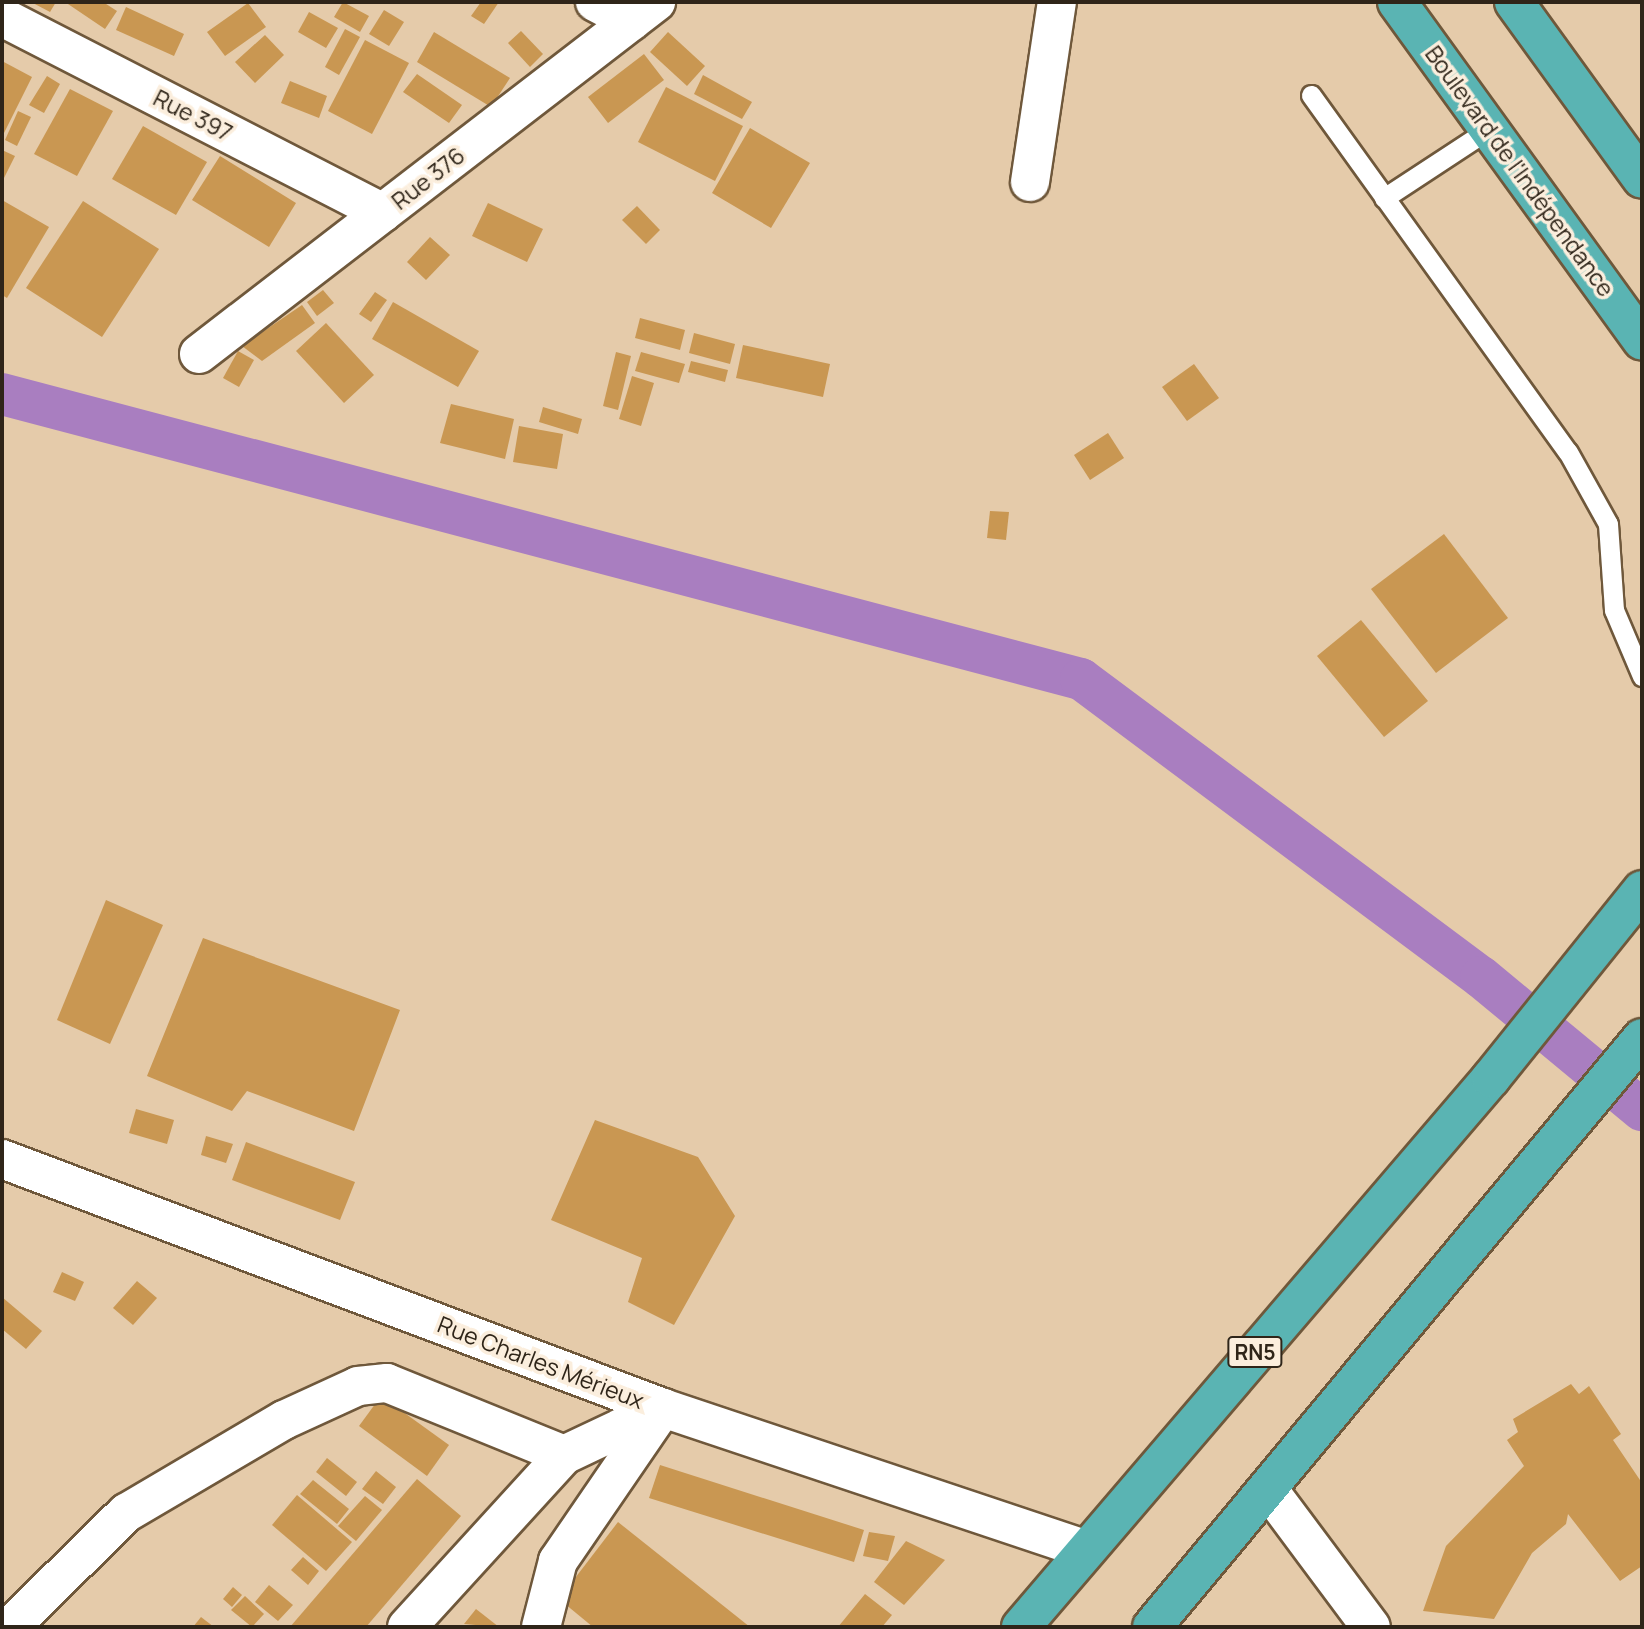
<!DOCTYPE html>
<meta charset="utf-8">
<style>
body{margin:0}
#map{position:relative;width:1644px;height:1629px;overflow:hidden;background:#e5cbaa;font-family:Manrope,sans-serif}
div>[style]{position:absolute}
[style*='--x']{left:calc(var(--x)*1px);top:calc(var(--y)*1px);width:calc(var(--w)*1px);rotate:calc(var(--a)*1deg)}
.canal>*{height:42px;margin:-21px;padding:0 21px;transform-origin:21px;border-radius:21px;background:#a97ec0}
.building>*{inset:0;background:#c99752}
.roads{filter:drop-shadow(2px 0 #6f583b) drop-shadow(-2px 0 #6f583b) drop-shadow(0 2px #6f583b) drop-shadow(0 -2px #6f583b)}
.service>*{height:19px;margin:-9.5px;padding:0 9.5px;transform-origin:9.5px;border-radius:9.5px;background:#fff}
.minor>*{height:38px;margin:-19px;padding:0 19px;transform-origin:19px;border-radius:19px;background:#fff}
.trunk>*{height:38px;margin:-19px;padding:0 19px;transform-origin:19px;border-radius:19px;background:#5ab4b3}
span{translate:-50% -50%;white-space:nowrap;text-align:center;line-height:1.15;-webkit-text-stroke:7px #fbeedd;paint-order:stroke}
.shield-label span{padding:2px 5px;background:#fbeedd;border:2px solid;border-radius:5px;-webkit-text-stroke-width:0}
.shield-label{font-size:21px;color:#2f2519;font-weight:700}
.street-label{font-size:23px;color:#2f2519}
.frame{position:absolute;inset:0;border:4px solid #2f2519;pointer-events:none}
</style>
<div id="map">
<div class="canal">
<div style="--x:2;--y:394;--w:1116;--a:14.8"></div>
<div style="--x:1081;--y:679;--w:499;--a:36.7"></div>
<div style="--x:1481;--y:977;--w:209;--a:39.6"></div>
</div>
<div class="building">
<div style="clip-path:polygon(31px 2px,56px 2px,50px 12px)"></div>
<div style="clip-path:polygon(65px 2px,103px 2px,117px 11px,105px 29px)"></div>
<div style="clip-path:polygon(343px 2px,369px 16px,360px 32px,334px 17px)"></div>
<div style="clip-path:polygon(481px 2px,499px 2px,484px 24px,471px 16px)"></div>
<div style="clip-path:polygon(248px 3px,266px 27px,225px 56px,207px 32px)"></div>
<div style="clip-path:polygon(126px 7px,184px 34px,174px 56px,116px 30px)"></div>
<div style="clip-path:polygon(384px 10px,404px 22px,389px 46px,369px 34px)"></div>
<div style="clip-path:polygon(309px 12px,338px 28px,326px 48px,298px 32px)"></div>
<div style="clip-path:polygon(345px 29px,360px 37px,339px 75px,325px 67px)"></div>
<div style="clip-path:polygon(521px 31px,543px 54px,530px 67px,508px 43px)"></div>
<div style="clip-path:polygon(434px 32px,510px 78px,491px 107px,417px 62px)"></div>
<div style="clip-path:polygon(668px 32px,705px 66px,687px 86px,650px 52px)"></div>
<div style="clip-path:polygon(265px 35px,284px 55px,255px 83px,235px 62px)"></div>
<div style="clip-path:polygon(365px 40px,409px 63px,372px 134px,328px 111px)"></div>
<div style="clip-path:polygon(644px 54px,664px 80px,608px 123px,588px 97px)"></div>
<div style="clip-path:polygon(2px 61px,32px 77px,2px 137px)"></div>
<div style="clip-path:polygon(417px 74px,462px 105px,449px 123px,403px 92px)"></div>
<div style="clip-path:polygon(703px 75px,752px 102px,742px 119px,694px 94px)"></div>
<div style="clip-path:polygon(47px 76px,60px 84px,44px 113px,29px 105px)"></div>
<div style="clip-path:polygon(290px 81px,327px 96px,319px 118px,281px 103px)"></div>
<div style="clip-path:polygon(666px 87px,743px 126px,715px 181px,638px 142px)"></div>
<div style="clip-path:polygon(70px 89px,113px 111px,77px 176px,34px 154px)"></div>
<div style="clip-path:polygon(18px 111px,31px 117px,17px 146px,5px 140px)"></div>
<div style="clip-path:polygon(143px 126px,207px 162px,176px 215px,112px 179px)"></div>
<div style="clip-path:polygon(750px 128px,810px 163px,771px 228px,712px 193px)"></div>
<div style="clip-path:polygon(2px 150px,15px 156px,2px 182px)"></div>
<div style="clip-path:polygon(220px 156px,296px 203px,269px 247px,192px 200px)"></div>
<div style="clip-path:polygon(2px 200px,49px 227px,7px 298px,2px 295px)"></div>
<div style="clip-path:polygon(83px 201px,159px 249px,102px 337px,26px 288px)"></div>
<div style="clip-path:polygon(488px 203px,543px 229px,527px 262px,472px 236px)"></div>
<div style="clip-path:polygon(637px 206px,660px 230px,646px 244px,622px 220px)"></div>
<div style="clip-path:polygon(430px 237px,450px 255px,426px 280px,407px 262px)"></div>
<div style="clip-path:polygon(323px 290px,334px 303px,317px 316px,307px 302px)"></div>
<div style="clip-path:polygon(375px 292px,387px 300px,371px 322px,359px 314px)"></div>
<div style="clip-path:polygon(393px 302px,479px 351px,458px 387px,372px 339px)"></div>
<div style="clip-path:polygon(302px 305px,315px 323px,262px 361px,242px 346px)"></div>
<div style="clip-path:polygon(640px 318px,685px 330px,680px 350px,635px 338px)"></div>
<div style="clip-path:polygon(326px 323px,374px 375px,344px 403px,296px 351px)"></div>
<div style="clip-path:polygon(694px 333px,735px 344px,730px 364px,689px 353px)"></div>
<div style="clip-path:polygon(743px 345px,830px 364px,823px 397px,736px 378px)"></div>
<div style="clip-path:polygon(238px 351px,254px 360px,239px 387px,223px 378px)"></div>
<div style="clip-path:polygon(616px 352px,631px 356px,618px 410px,603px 406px)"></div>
<div style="clip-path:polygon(641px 352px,685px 364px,679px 383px,635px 371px)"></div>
<div style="clip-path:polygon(691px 361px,728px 370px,725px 382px,688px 372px)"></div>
<div style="clip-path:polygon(1194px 364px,1219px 398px,1187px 421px,1162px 387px)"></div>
<div style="clip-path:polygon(632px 376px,654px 383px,641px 426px,619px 419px)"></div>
<div style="clip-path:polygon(451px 404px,514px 419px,505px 459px,440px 443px)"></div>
<div style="clip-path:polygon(543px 407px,582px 419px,578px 434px,539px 422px)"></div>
<div style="clip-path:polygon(519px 426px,563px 434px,557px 469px,513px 462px)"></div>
<div style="clip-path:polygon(1108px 433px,1124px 458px,1090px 480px,1074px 455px)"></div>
<div style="clip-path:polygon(990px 511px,1009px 512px,1006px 540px,987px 538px)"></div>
<div style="clip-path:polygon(1444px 534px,1508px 618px,1436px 673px,1371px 589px)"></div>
<div style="clip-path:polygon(1361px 620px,1428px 701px,1384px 737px,1317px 656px)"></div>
<div style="clip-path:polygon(106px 900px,163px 925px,110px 1044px,57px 1020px)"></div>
<div style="clip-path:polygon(203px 938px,400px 1010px,354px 1131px,247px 1091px,232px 1111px,147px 1076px)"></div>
<div style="clip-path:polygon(136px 1109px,174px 1120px,167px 1144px,129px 1133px)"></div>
<div style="clip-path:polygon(595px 1120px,698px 1157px,735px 1216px,674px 1325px,628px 1302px,642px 1258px,551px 1220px)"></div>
<div style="clip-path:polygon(206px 1136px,233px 1144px,226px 1163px,201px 1155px)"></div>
<div style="clip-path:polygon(246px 1142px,355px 1182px,340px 1220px,232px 1180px)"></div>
<div style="clip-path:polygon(62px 1272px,84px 1282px,75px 1301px,53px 1292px)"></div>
<div style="clip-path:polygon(137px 1281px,157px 1298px,133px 1325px,113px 1308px)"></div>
<div style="clip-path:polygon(2px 1297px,42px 1331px,26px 1349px,2px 1329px)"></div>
<div style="clip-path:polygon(1571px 1384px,1579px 1394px,1589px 1386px,1621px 1434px,1613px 1440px,1642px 1483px,1642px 1566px,1620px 1581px,1568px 1514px,1566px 1524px,1532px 1553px,1494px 1619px,1423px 1611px,1446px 1546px,1524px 1466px,1507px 1440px,1518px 1432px,1513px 1419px)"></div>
<div style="clip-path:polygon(381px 1396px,449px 1445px,427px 1476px,359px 1426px)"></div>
<div style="clip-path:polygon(327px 1458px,357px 1482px,346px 1496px,316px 1472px)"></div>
<div style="clip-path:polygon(660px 1465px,864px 1530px,854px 1562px,649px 1498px)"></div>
<div style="clip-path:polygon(376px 1471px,396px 1487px,383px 1504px,362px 1489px)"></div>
<div style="clip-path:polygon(417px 1479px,461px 1516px,366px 1627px,290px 1627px)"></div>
<div style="clip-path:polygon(313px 1480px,349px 1509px,337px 1524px,300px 1494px)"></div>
<div style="clip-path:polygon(297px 1495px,352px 1542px,326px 1571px,272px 1525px)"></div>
<div style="clip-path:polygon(365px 1496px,382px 1510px,356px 1541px,338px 1526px)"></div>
<div style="clip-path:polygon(618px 1522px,750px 1627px,593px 1627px,559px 1599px)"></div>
<div style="clip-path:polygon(869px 1532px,895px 1536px,888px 1561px,863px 1556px)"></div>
<div style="clip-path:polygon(906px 1541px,945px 1560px,904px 1605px,874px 1582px)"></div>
<div style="clip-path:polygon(303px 1557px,319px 1571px,308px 1585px,291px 1570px)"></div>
<div style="clip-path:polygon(269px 1585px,293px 1605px,278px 1621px,255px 1602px)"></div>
<div style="clip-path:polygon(233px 1587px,242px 1595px,232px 1607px,223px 1599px)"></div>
<div style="clip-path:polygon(865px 1594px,892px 1615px,882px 1627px,838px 1627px)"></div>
<div style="clip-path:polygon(245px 1596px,264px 1614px,252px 1627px,231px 1610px)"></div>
<div style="clip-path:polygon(476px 1609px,499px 1627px,464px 1624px)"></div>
<div style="clip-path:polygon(201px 1617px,214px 1627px,193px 1627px)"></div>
</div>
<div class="roads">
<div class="service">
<div style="--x:1311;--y:95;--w:440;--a:54.3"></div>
<div style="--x:1568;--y:452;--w:82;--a:60.9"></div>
<div style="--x:1608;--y:524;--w:86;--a:86"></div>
<div style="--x:1614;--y:610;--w:72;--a:67"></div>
<div style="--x:1384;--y:198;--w:126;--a:-33.3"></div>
</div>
<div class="minor">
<div style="--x:595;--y:2;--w:41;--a:27.8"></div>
<div style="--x:2;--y:17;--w:428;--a:27.2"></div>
<div style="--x:1030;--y:182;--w:182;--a:-81.5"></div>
<div style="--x:199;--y:354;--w:577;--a:-37.6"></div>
<div style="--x:2;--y:1159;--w:706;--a:20.64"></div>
<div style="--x:663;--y:1408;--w:445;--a:18.5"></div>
<div style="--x:1268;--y:1489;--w:172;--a:53.3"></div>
<div style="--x:10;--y:1627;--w:163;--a:-44.5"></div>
<div style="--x:126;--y:1513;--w:183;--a:-30.5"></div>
<div style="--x:284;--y:1420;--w:81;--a:-24.7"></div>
<div style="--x:358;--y:1386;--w:29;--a:-6"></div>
<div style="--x:387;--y:1383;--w:191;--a:22.1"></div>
<div style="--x:564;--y:1455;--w:110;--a:-25.4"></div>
<div style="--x:407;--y:1627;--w:233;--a:-47.6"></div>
<div style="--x:541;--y:1627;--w:68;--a:-75.6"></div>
<div style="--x:558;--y:1561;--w:184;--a:-55.6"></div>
</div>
<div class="trunk">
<div style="--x:1397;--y:2;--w:418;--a:54.1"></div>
<div style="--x:1514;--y:2;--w:218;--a:54.1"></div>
<div style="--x:1021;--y:1627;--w:723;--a:-49.43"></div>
<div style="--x:1491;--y:1078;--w:241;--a:-51.2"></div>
<div style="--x:1152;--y:1627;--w:766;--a:-50.24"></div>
</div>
</div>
<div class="shield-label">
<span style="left:1255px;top:1352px">RN5</span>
</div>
<div class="street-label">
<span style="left:193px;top:115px;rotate:27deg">Rue 397</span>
<span style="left:1520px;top:171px;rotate:54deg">Boulevard de l'Indépendance</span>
<span style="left:428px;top:178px;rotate:-38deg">Rue 376</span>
<span style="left:541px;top:1362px;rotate:21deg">Rue Charles Mérieux</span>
</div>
<div class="frame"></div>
</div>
